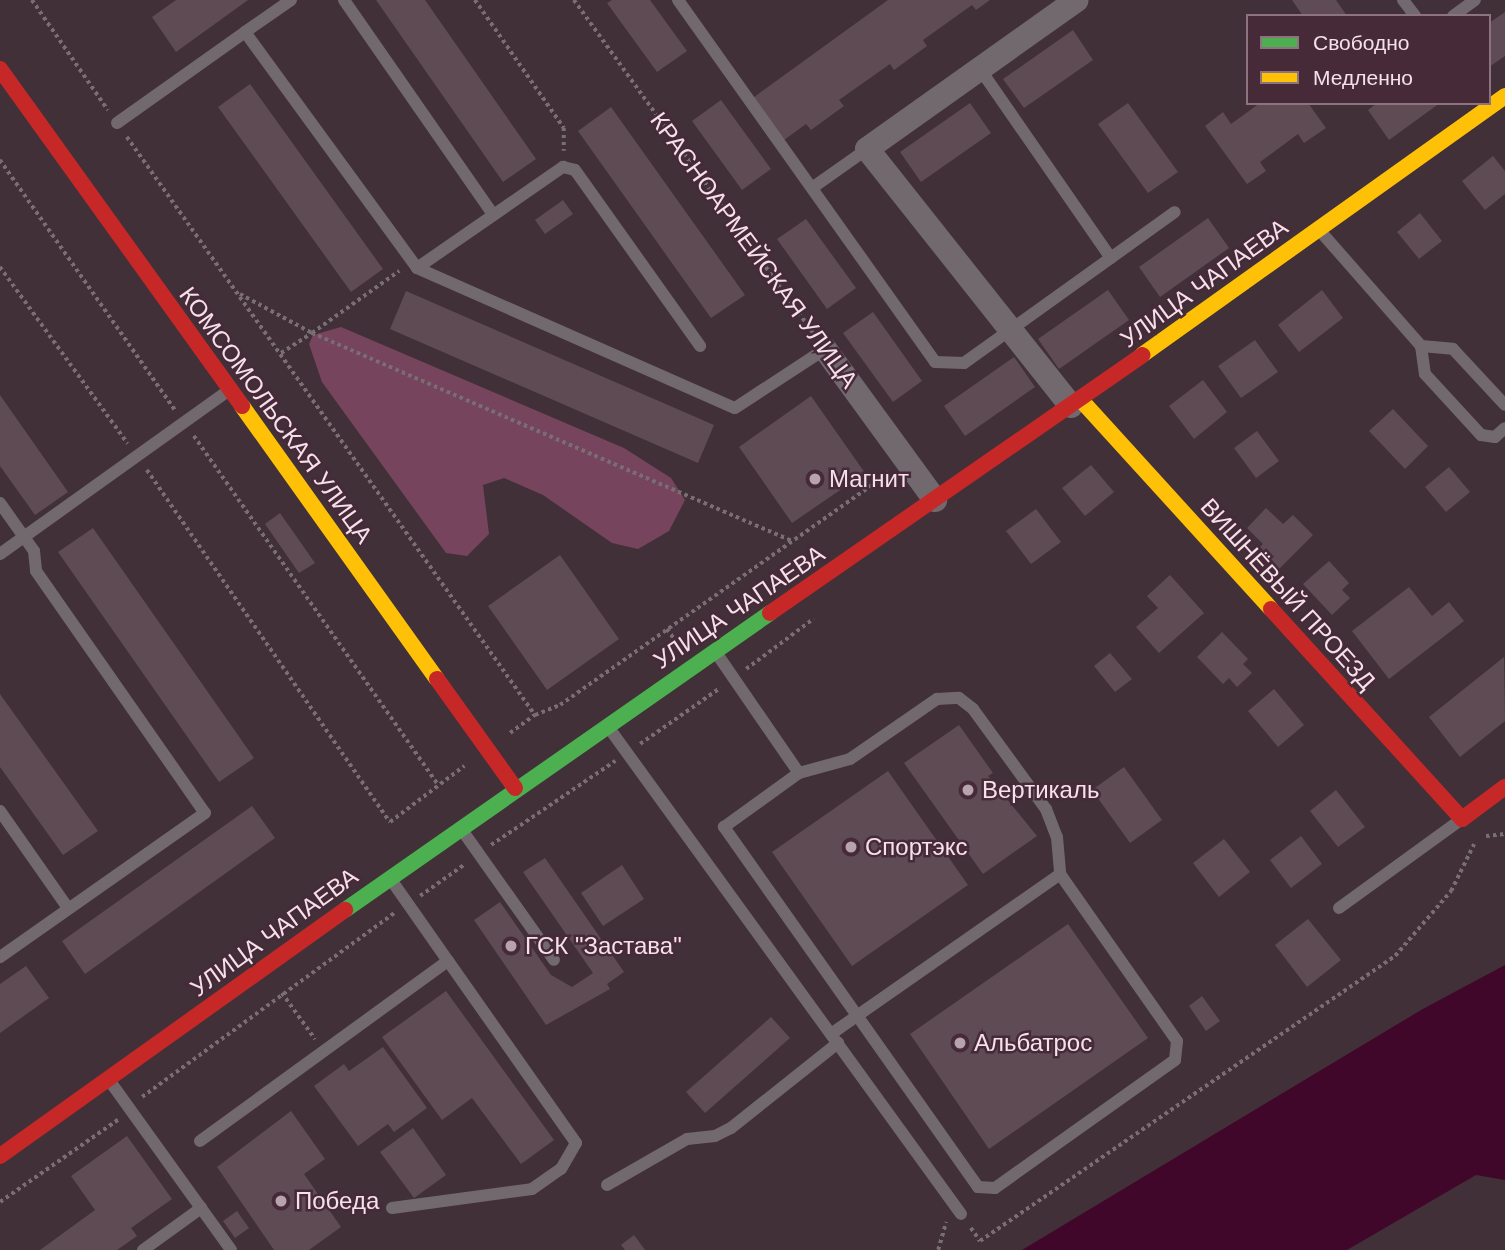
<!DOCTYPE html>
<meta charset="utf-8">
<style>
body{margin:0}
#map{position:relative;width:1505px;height:1250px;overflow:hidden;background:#413038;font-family:Arial,sans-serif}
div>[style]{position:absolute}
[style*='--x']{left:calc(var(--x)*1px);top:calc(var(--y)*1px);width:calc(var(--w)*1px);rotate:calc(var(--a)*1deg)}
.green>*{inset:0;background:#77445d}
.water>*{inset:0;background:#41072a}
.building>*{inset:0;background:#5f4b54}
.path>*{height:3.5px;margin-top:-1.75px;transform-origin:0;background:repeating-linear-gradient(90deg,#786e73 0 3.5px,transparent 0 7px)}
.lane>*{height:12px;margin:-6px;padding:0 6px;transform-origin:6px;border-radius:6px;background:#72696e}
.street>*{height:24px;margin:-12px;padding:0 12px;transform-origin:12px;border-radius:12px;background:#72696e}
.fast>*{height:16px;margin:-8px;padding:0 8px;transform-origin:8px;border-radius:8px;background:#4caf50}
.slow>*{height:16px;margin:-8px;padding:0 8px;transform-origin:8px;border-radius:8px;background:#ffc107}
.jam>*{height:16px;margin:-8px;padding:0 8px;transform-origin:8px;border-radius:8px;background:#c62828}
.dots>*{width:19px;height:19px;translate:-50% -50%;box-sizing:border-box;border:4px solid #472a38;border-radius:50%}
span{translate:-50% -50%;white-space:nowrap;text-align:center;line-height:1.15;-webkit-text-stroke:5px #472a38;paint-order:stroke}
.street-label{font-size:24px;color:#f5e1e9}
.poi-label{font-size:24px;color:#f5e1e9}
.left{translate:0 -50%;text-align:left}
.legend{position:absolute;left:1246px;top:14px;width:245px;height:91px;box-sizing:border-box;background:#472a38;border:2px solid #8d737f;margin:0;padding:9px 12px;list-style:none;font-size:21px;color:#f5e1e9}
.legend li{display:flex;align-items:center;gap:14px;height:35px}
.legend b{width:35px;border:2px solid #8d737f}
</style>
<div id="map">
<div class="green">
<div style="clip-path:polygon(341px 327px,624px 448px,671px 478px,685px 500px,669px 531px,638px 549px,612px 543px,543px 495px,504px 478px,483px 485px,489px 534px,467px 556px,446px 553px,322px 382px,309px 344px,313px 335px)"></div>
</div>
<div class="water">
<div style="clip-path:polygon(1505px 965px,1505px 1180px,1476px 1175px,1347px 1250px,1022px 1250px,1421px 1010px)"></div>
</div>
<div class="building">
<div style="clip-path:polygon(176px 0,248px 0,176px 52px,152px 17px)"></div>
<div style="clip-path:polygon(376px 0,425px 0,536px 159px,503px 182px)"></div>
<div style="clip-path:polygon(612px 0,650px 0,687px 51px,657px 72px,607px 3px)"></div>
<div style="clip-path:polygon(888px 0,990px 0,976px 10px,972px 5px,923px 40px,927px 46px,894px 70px,890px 64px,839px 100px,844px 106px,811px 130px,806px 124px,780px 143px,750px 100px)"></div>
<div style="clip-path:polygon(1292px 0,1336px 0,1347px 16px,1303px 16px)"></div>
<div style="clip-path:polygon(1505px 12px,1505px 56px,1489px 67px,1489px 23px)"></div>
<div style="clip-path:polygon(1073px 30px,1093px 60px,1024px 108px,1003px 79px)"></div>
<div style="clip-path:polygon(250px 84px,383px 269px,351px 292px,218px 107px)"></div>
<div style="clip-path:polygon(721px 100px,771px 169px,742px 190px,692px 121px)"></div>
<div style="clip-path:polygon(970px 103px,991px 133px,921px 182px,900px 152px)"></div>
<div style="clip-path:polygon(1128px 103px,1178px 172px,1148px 193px,1098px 124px)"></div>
<div style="clip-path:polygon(1260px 103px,1308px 103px,1326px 128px,1304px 143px,1298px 134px,1260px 162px,1266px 171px,1247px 184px,1205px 126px,1223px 112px,1231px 124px)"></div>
<div style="clip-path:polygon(1377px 103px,1440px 103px,1389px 140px,1368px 110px)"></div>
<div style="clip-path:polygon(611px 107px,745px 295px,711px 318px,578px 131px)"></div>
<div style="clip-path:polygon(1493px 156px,1505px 171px,1505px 194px,1485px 210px,1462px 181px)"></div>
<div style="clip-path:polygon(563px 200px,573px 214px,545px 234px,535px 220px)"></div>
<div style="clip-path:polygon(1420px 213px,1442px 241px,1419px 259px,1397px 232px)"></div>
<div style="clip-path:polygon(1208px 218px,1229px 248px,1160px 297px,1139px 267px)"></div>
<div style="clip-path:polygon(806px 219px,856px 288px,827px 309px,777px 239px)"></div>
<div style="clip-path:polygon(1108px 290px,1129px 320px,1059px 369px,1038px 339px)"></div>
<div style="clip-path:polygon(1322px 290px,1343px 318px,1299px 352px,1278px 325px)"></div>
<div style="clip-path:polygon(406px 291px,714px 425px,698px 463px,390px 329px)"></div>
<div style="clip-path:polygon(873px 312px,922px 381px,893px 402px,843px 333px)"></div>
<div style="clip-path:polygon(1255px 340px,1278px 372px,1241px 398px,1218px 366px)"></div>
<div style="clip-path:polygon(1014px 357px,1035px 387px,965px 436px,944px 406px)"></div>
<div style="clip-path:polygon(1203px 380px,1227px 412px,1194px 439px,1169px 406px)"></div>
<div style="clip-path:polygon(0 395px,68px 492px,35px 515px,0 466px)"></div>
<div style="clip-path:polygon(811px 396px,865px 473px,792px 523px,739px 447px)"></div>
<div style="clip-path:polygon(1393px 409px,1428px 446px,1405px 469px,1369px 431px)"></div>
<div style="clip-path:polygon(1257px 431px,1279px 461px,1256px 478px,1234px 448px)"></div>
<div style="clip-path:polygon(1091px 465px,1114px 492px,1085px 516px,1062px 488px)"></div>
<div style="clip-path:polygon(1449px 467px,1470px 492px,1446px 512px,1425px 487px)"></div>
<div style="clip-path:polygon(1266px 508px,1283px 524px,1293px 515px,1313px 535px,1276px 572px,1256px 551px,1263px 544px,1247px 528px)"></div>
<div style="clip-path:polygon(1036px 509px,1061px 542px,1031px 564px,1006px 531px)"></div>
<div style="clip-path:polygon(280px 513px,315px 563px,299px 573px,265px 524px)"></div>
<div style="clip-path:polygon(93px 528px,254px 758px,219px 782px,58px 552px)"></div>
<div style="clip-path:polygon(560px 555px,619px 639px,547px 690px,488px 606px)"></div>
<div style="clip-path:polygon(1329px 561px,1349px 583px,1342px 590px,1350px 598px,1332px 615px,1303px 584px)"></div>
<div style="clip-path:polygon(1170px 575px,1204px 613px,1159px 653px,1136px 627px,1158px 608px,1147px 596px)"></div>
<div style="clip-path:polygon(1409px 587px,1432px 616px,1449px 602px,1464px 621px,1389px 679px,1352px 631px)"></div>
<div style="clip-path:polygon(1222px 632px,1248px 659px,1243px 664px,1252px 673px,1237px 687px,1229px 678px,1223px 684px,1197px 657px)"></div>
<div style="clip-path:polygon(1110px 653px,1132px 679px,1115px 692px,1094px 666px)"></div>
<div style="clip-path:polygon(1504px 657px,1505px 721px,1460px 757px,1429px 717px)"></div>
<div style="clip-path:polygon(1274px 689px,1304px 725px,1278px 747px,1248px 711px)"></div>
<div style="clip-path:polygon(0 694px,98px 831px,63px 855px,0 767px)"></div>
<div style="clip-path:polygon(959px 725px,993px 773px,988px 776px,1037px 836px,983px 874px,904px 763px)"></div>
<div style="clip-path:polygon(1124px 767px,1162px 820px,1130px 843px,1092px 790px)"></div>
<div style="clip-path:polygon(888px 771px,968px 885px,852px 966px,772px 852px)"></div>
<div style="clip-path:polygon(1336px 790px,1365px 827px,1338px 847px,1310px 811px)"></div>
<div style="clip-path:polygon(252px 806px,275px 838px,85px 974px,62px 941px)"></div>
<div style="clip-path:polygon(1301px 836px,1322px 864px,1291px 888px,1270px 860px)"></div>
<div style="clip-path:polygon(1224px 839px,1250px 872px,1219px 897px,1193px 863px)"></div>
<div style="clip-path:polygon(545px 858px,624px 972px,607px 984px,610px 989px,546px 1025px,474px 920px,500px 902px,551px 975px,572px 987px,593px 973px,523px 872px)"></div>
<div style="clip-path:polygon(622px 865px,644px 899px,603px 926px,581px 893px)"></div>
<div style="clip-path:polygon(1308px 919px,1341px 960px,1307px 987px,1275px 945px)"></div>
<div style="clip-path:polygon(1068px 924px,1148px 1038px,989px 1149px,910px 1034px)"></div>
<div style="clip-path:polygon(26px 966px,49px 998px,0 1033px,0 984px)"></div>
<div style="clip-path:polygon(446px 991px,554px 1140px,521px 1164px,472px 1098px,442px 1120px,382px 1037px)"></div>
<div style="clip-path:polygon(1202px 996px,1220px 1021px,1206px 1031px,1189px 1006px)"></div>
<div style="clip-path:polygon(771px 1017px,790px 1038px,705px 1113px,686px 1092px)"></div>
<div style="clip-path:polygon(383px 1047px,427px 1108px,394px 1132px,388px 1124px,358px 1146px,314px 1086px,344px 1064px,349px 1071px)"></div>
<div style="clip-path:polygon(291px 1111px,325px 1159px,304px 1174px,341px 1227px,309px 1250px,274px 1250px,217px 1167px)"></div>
<div style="clip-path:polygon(413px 1128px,446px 1175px,414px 1198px,380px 1152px)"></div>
<div style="clip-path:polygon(127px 1136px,172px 1199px,131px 1228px,137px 1236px,117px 1250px,40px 1250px,95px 1210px,71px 1176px)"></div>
<div style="clip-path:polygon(237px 1211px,249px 1228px,235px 1238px,223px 1221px)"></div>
<div style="clip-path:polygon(634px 1235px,645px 1250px,625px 1250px,621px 1245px)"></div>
</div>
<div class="path">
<div style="--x:32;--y:0;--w:134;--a:55.4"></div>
<div style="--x:475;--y:0;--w:156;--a:55.2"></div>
<div style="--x:564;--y:128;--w:23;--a:90"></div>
<div style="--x:574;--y:0;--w:410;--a:54.3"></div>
<div style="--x:127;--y:137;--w:707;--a:54.78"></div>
<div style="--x:535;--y:715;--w:27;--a:-22"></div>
<div style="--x:560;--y:705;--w:403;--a:-35.2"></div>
<div style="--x:0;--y:160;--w:305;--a:55"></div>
<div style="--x:0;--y:267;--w:218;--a:54.1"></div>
<div style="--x:240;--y:294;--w:82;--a:28.4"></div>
<div style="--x:312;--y:333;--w:107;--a:-35.5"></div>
<div style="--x:281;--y:353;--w:37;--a:-33"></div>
<div style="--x:312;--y:333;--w:523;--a:23.43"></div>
<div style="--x:194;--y:436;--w:425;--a:55"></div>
<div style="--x:147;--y:470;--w:428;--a:55.4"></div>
<div style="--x:390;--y:822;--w:93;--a:-37.1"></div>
<div style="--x:667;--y:629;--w:19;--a:54"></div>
<div style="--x:746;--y:669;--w:84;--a:-36.7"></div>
<div style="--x:510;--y:733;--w:31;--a:-36"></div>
<div style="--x:640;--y:744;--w:98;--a:-35"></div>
<div style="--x:1486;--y:836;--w:19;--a:-6"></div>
<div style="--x:491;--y:845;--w:150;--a:-34.1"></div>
<div style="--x:420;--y:896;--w:55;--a:-35.4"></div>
<div style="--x:282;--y:993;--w:57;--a:54.3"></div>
<div style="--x:142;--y:1097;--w:314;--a:-36.1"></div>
<div style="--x:0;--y:1202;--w:145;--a:-34.9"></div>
<div style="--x:971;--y:1228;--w:16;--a:55"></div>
<div style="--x:980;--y:1241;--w:503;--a:-34.48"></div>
<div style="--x:1395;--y:956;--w:86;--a:-49.3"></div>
<div style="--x:1451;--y:891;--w:52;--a:-63.9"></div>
<div style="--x:938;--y:1250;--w:29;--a:-74"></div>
</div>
<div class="lane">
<div style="--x:344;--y:0;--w:261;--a:55.2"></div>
<div style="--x:678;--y:0;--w:444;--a:54.6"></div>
<div style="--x:935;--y:362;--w:29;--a:2"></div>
<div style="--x:964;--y:363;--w:259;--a:-35.6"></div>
<div style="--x:1403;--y:0;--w:20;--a:53"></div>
<div style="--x:1453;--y:16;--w:27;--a:-36"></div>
<div style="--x:245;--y:32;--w:56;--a:-34.8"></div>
<div style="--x:980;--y:69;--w:230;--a:55.3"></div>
<div style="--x:117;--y:123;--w:157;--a:-35.4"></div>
<div style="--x:245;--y:32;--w:292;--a:53.9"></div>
<div style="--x:417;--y:268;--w:347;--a:23.8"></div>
<div style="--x:735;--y:408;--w:108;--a:-33.2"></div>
<div style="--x:812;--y:188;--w:67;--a:-35.3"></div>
<div style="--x:1321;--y:232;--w:152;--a:48.7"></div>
<div style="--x:1421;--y:346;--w:28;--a:82"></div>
<div style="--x:1425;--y:374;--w:83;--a:47.4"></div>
<div style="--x:1481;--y:435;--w:14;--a:8"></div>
<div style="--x:1495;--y:437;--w:13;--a:-42"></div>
<div style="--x:417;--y:268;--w:178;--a:-34.7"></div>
<div style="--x:563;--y:167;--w:12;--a:14"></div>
<div style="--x:575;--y:170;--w:216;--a:54.6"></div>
<div style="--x:1421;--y:346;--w:32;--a:5"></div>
<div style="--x:1453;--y:349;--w:76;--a:47.1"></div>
<div style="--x:0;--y:503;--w:59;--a:54.7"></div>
<div style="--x:34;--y:551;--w:20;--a:84"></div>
<div style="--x:36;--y:571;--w:295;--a:55.1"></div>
<div style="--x:205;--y:813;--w:251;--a:144.9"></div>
<div style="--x:0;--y:554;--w:280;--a:-35.6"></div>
<div style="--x:715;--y:651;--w:148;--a:55.5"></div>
<div style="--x:959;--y:698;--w:18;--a:38"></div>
<div style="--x:973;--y:709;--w:124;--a:53.9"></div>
<div style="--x:1046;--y:809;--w:30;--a:69"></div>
<div style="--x:1057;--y:837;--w:37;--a:85"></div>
<div style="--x:1060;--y:874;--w:204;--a:55"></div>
<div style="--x:1177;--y:1041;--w:19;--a:96"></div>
<div style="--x:1175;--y:1060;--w:221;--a:144.6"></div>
<div style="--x:995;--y:1188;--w:17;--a:-177"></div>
<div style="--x:978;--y:1187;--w:441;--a:-125.2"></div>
<div style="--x:724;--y:827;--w:92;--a:-35.8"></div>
<div style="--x:799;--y:773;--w:53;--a:-15.4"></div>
<div style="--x:850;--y:759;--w:106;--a:-34.6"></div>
<div style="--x:937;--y:699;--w:22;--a:-3"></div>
<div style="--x:609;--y:728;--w:600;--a:54.08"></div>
<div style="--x:0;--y:811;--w:118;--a:55"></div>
<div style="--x:462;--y:830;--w:159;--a:54.7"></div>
<div style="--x:1339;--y:908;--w:148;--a:-35.9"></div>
<div style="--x:831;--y:1034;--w:279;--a:-34.9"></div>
<div style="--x:109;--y:1080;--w:209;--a:54.3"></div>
<div style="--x:200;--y:1141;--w:306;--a:-36"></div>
<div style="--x:448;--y:961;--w:98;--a:-125"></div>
<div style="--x:607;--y:1185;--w:92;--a:-29.9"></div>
<div style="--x:687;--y:1139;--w:28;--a:-6"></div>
<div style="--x:715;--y:1136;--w:18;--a:-27"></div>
<div style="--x:731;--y:1128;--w:137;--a:-38.5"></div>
<div style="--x:392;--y:1208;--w:141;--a:-7.7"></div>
<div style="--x:532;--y:1189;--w:35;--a:-35"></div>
<div style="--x:561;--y:1169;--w:30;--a:-60"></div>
<div style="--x:576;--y:1143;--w:223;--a:-125.1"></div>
<div style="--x:143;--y:1250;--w:72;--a:-35.9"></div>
</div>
<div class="street">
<div style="--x:825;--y:349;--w:187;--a:53.9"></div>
<div style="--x:1071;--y:406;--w:328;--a:-128.4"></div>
<div style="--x:867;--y:149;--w:257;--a:-35.4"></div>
</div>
<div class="fast">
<div style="--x:345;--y:910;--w:518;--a:-34.95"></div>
</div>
<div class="slow">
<div style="--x:1142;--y:355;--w:446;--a:-35.5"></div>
<div style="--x:1081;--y:400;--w:282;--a:47.7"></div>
<div style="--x:242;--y:406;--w:335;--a:54.5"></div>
</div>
<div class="jam">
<div style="--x:0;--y:69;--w:415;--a:54.3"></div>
<div style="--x:1271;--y:609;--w:284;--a:47.7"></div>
<div style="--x:1462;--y:819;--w:54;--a:-36.7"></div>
<div style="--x:770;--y:613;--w:453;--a:-34.7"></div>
<div style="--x:437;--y:679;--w:134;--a:54.4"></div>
<div style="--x:0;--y:1156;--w:424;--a:-35.5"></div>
</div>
<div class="dots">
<div style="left:815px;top:479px;background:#b6a3ab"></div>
<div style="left:968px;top:790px;background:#b6a3ab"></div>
<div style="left:851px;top:847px;background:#b6a3ab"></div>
<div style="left:511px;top:946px;background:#b6a3ab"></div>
<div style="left:960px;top:1043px;background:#b6a3ab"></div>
<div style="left:281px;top:1201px;background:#b6a3ab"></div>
</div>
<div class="street-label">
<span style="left:754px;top:250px;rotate:54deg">КРАСНОАРМЕЙСКАЯ УЛИЦА</span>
<span style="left:1204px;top:283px;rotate:-36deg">УЛИЦА ЧАПАЕВА</span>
<span style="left:276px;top:415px;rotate:54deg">КОМСОМОЛЬСКАЯ УЛИЦА</span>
<span style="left:1288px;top:594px;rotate:48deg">ВИШНЁВЫЙ ПРОЕЗД</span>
<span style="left:739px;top:607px;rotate:-34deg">УЛИЦА ЧАПАЕВА</span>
<span style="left:274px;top:932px;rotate:-36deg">УЛИЦА ЧАПАЕВА</span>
</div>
<div class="poi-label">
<span class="left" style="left:829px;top:479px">Магнит</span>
<span class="left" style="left:982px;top:790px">Вертикаль</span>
<span class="left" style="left:865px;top:847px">Спортэкс</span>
<span class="left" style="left:525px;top:946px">ГСК "Застава"</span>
<span class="left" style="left:974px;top:1043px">Альбатрос</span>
<span class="left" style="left:295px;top:1201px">Победа</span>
</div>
<ul class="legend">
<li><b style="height:9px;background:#4caf50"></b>Свободно</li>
<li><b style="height:9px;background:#ffc107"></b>Медленно</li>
</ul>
</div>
